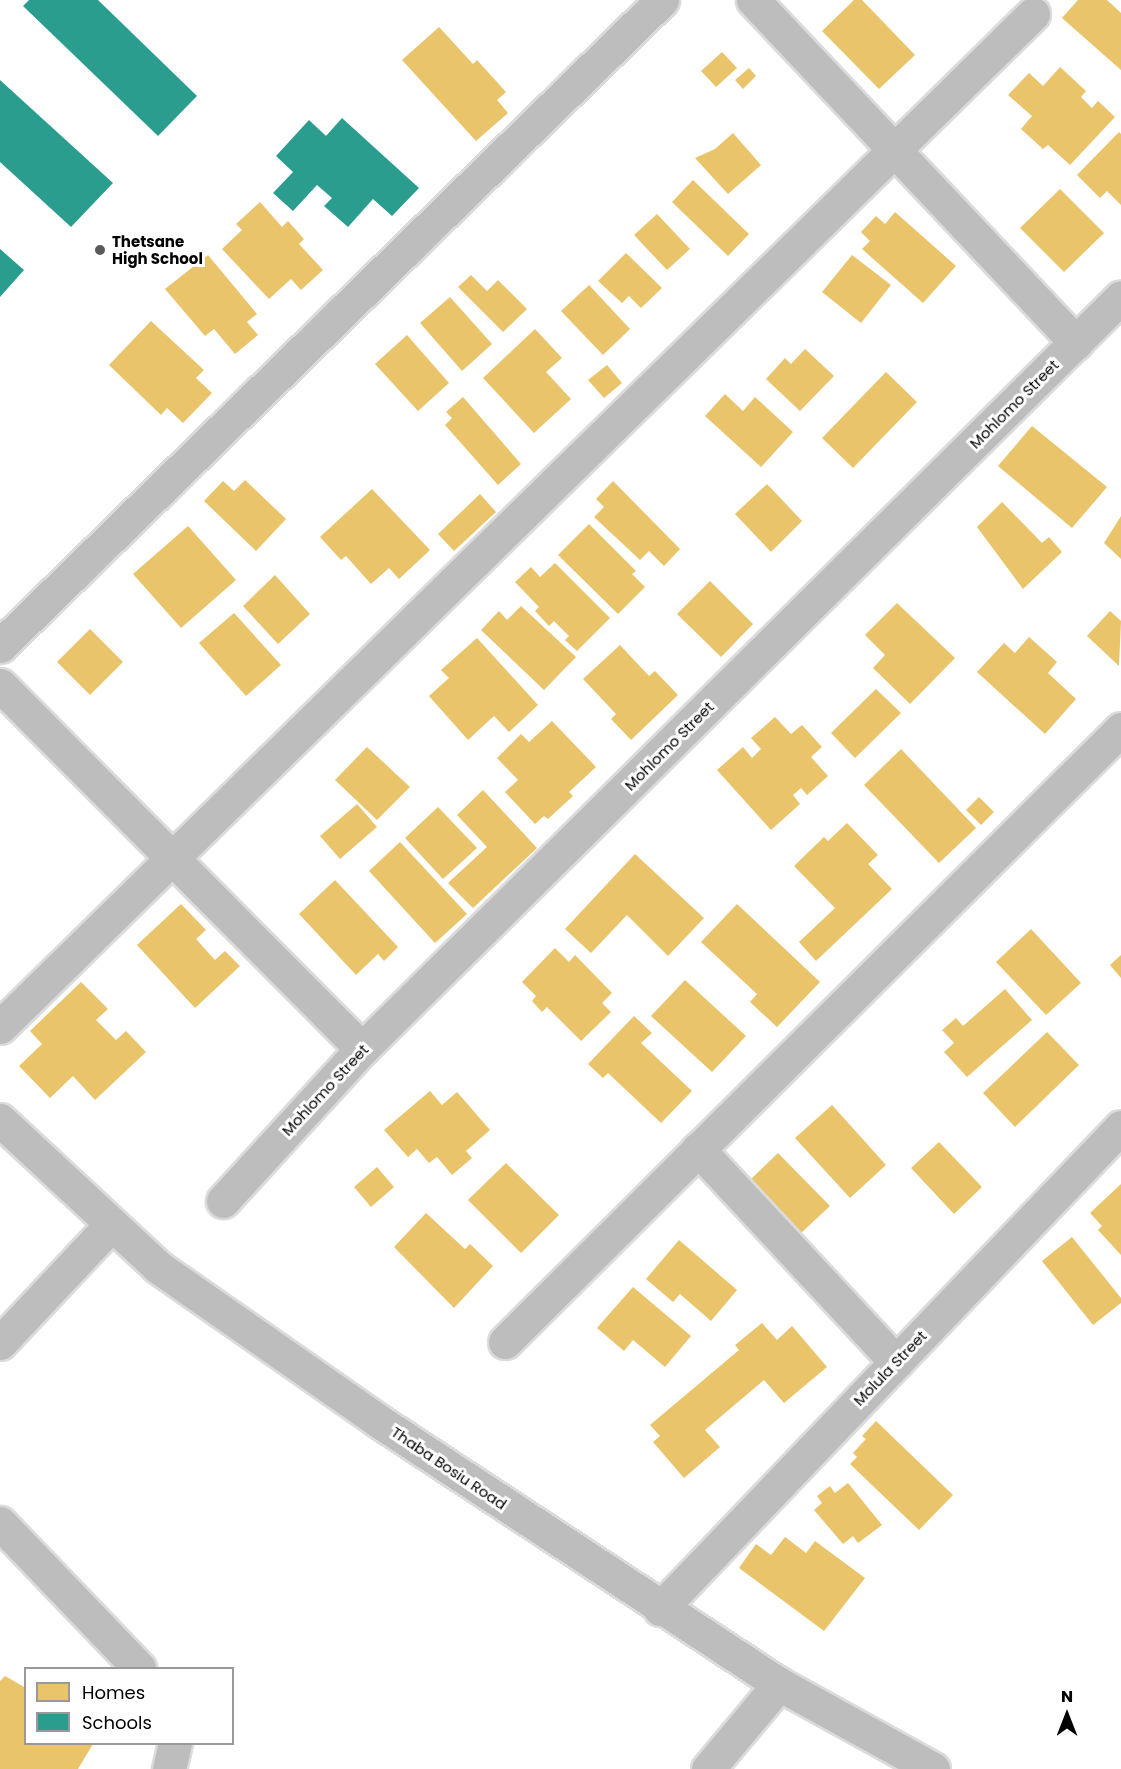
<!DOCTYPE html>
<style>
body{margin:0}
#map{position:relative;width:1121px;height:1769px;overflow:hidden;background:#fff;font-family:Poppins,sans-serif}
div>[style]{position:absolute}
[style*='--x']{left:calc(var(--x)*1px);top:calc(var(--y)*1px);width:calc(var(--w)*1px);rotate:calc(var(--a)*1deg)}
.homes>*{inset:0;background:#e9c46a}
.schools>*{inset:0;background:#2a9d8f}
.roads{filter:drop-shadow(2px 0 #dbdbdb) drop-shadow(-2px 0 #dbdbdb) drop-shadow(0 2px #dbdbdb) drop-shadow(0 -2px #dbdbdb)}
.minor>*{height:33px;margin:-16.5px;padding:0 16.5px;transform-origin:16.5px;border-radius:16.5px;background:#bdbdbd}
.major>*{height:33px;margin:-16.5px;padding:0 16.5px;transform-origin:16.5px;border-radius:16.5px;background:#bdbdbd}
.dots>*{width:16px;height:16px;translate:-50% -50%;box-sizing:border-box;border:3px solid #fff;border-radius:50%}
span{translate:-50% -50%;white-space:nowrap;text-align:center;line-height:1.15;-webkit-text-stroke:6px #fff;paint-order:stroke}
.poi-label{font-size:15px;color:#000;font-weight:700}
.left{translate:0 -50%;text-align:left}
.street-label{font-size:15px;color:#000}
.legend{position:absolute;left:24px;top:1667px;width:210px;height:78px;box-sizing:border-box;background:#fff;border:2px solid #999;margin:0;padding:8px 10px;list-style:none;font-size:18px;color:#000}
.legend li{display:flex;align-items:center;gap:12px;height:30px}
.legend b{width:30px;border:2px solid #999}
.north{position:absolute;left:1037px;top:1685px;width:60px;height:60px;-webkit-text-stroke:4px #fff;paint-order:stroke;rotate:0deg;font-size:16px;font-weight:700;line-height:24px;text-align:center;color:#000}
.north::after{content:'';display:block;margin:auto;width:21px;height:27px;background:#000;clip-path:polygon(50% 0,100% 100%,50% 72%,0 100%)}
</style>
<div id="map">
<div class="homes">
<div style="clip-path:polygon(854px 0,862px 0,915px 55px,879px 89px,822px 31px)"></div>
<div style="clip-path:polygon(1078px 0,1107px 0,1121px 13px,1121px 70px,1062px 18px)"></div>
<div style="clip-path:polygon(439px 27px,473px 64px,477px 60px,506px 92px,497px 100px,508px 113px,476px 141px,402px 60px)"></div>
<div style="clip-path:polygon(722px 52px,737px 68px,716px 87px,701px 71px)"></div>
<div style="clip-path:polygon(1060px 67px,1086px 91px,1081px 97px,1092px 108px,1098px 101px,1115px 117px,1070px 165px,1048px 145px,1043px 149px,1021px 129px,1032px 116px,1008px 95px,1029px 73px,1043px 86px)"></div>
<div style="clip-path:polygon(749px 68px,756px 76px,743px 89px,735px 80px)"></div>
<div style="clip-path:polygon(1119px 132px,1121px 134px,1121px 205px,1107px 191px,1100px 198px,1077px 175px)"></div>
<div style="clip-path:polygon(733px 133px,761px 165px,728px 194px,695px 158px,715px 149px)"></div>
<div style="clip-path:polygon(693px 180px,749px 234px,728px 256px,672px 202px)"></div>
<div style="clip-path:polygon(1060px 189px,1104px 233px,1064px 272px,1020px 228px)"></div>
<div style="clip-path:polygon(260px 202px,282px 227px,288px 221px,304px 239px,299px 244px,323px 270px,301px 290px,291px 279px,269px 299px,222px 249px,242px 230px,236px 224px)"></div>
<div style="clip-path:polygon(895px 212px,956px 266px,923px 303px,862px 249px,870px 241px,861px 232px,876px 216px,885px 224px)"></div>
<div style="clip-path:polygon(657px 214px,690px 249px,667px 270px,634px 235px)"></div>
<div style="clip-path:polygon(626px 253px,662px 288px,641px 308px,629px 296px,622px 303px,598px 281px)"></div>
<div style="clip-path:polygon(208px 255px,257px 314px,247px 322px,258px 335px,235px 354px,214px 329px,205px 336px,165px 289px)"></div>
<div style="clip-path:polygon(852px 255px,891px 285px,861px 323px,822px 292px)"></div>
<div style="clip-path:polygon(471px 275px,487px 291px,498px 280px,527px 309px,503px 332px,458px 287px)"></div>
<div style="clip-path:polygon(589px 285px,630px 329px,603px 355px,561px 311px)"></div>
<div style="clip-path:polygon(450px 297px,492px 344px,462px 371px,420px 323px)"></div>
<div style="clip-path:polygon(151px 321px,204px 370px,196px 378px,212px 393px,183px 423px,167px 408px,161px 415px,109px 365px)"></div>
<div style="clip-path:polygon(535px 329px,562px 358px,546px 372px,571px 399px,534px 433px,483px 378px)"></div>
<div style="clip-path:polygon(407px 335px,449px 383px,418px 411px,375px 364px)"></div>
<div style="clip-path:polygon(805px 349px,834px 376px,800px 411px,766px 379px,785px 358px,791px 364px)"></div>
<div style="clip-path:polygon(607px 365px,622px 383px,604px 398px,588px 380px)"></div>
<div style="clip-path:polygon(886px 372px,917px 402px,853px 468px,822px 438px)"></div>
<div style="clip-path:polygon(725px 394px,743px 411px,755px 397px,793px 432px,761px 467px,705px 416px)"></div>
<div style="clip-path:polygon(463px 397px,521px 464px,498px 485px,445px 425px,452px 418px,446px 412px)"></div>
<div style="clip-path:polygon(1032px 426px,1107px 487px,1072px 528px,998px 466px)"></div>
<div style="clip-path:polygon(245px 480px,286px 519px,256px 551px,204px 501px,223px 481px,234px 491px)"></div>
<div style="clip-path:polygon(613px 481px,680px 549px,664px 566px,649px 551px,640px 560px,594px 517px,604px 507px,596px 499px)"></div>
<div style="clip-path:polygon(767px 484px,802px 521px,771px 552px,735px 514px)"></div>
<div style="clip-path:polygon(372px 489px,430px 550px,399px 579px,389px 568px,371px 584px,346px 556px,341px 560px,320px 537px)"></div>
<div style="clip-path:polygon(480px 494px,496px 512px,454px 551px,438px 534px)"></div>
<div style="clip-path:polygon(1002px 502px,1042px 543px,1049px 537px,1062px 552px,1023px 589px,977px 527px)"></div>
<div style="clip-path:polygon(1121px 516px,1121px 559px,1104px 543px)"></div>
<div style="clip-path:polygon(589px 524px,636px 571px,632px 574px,645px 587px,618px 614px,558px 555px)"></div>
<div style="clip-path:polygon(188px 526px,236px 580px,181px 628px,133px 574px)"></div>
<div style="clip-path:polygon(555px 563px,610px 618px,577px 651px,565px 640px,569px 636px,554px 621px,549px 626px,535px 611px,539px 607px,515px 582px,531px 567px,540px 577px)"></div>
<div style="clip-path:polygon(275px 575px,310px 614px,278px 644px,243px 606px)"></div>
<div style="clip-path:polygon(710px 581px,753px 624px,721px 657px,677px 614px)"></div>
<div style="clip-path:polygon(897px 603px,955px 658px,910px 704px,873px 668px,885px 655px,865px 635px)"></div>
<div style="clip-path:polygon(521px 606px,576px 657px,544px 690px,481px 630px,499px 611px,507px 620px)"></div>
<div style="clip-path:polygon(1110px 611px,1121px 621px,1119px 666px,1087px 636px)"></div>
<div style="clip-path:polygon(234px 613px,281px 665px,246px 696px,199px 643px)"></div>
<div style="clip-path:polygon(90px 629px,123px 662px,90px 695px,57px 662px)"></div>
<div style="clip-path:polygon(1029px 637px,1057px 662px,1048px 673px,1076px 699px,1045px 734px,977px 672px,1004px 643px,1015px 653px)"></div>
<div style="clip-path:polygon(477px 638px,538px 705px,509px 732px,494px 716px,468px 740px,429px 696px,449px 678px,441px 670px)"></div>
<div style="clip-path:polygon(620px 645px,649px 676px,655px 671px,678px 695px,631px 740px,611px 719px,616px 714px,583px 679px)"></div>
<div style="clip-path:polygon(876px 689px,901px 713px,855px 758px,831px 733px)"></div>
<div style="clip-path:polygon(775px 717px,791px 734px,802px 725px,822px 747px,811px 757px,828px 776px,807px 795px,801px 788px,793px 795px,800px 804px,771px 830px,717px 770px,743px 747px,752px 758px,761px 749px,751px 738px)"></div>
<div style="clip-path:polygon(552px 721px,596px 767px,569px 792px,573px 796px,548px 819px,544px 816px,535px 824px,505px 792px,518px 780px,497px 758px,521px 734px,529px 742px)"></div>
<div style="clip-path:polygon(367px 747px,410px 787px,377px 820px,335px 780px)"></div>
<div style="clip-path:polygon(901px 749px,976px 828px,939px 863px,864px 785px)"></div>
<div style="clip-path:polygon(483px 790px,537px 848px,473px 908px,448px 883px,487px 847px,457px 815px)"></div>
<div style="clip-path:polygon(979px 797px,994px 812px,981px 825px,966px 810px)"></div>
<div style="clip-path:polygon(357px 804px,377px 827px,340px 859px,320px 836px)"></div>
<div style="clip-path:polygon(438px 807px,477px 848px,443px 879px,405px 838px)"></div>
<div style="clip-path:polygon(847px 823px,878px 855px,868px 864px,892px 889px,816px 961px,799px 942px,835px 908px,794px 866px,824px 837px,828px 841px)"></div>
<div style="clip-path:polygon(400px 842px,467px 914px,435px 943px,369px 871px)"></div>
<div style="clip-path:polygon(635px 854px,704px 918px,668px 956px,627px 915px,591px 953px,565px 929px)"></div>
<div style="clip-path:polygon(335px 880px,398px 947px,384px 961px,378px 954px,356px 975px,299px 914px)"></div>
<div style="clip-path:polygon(181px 904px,206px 930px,196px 939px,215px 960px,225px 951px,240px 966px,195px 1008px,137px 945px)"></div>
<div style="clip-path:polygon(737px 904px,820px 982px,777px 1027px,750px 1002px,757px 994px,701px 942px)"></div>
<div style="clip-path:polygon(1031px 929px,1081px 983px,1046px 1015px,996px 962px)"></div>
<div style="clip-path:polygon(555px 948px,569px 962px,575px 955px,612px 993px,602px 1003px,611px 1012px,581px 1041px,547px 1007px,542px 1012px,532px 1001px,536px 996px,522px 982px)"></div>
<div style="clip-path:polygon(1121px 955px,1121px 978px,1110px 965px)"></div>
<div style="clip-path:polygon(685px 980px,746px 1036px,712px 1072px,651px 1016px)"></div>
<div style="clip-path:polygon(81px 982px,108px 1009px,96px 1020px,116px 1040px,126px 1031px,146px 1052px,95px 1100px,73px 1076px,50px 1098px,19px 1066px,42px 1044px,30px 1031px)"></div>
<div style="clip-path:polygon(1005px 989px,1032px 1020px,967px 1077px,944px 1052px,954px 1043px,942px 1030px,956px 1018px,963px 1026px)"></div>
<div style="clip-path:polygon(634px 1016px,652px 1033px,641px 1043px,692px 1091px,661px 1123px,608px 1073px,603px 1078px,588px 1064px)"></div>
<div style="clip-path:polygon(1047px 1032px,1079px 1065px,1015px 1127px,983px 1093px)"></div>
<div style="clip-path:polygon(430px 1091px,442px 1105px,457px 1092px,490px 1130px,466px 1151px,472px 1158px,452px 1175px,437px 1157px,429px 1163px,417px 1149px,408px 1157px,384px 1130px)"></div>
<div style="clip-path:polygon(832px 1105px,886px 1165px,850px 1198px,795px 1138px)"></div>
<div style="clip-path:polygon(939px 1142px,982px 1187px,954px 1214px,911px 1168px)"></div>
<div style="clip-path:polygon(778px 1153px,830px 1206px,801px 1233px,749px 1181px)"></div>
<div style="clip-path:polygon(506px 1163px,559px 1215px,521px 1253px,468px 1200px)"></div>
<div style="clip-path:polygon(377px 1167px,394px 1187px,371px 1207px,354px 1187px)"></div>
<div style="clip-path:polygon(1121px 1184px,1121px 1255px,1098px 1230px,1102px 1226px,1090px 1213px)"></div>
<div style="clip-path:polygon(426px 1213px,465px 1249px,470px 1244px,493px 1266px,454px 1308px,394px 1247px)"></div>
<div style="clip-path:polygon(1072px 1237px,1121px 1298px,1121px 1303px,1093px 1325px,1042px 1261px)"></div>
<div style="clip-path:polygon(679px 1240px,737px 1290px,711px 1321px,680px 1294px,673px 1302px,646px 1279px)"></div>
<div style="clip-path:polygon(633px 1287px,691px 1336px,665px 1367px,633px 1340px,624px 1351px,597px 1328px)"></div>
<div style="clip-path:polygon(762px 1323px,777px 1340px,792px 1326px,827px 1367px,784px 1403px,764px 1380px,705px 1430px,720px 1447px,684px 1478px,653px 1442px,660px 1436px,650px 1425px,739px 1350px,735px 1345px)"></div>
<div style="clip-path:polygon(876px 1421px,953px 1495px,919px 1530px,850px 1464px,857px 1457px,853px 1453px,866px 1439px,862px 1436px)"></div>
<div style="clip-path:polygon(848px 1483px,882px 1525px,858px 1543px,853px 1536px,843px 1544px,814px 1510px,822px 1503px,817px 1496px,830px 1486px,835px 1493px)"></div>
<div style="clip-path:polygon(785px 1537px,806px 1553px,815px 1541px,865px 1578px,824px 1631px,739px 1568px,756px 1544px,771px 1555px)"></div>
<div style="clip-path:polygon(5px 1676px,26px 1688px,26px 1744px,93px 1744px,78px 1769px,0 1769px,0 1681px)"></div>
</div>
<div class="schools">
<div style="clip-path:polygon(29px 0,98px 0,197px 96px,158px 136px,23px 6px)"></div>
<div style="clip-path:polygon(0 80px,113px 183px,71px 227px,0 162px)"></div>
<div style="clip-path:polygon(342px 118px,419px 188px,392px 216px,373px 199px,348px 227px,324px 206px,332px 198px,317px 185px,293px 211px,273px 193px,293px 172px,276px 156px,309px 120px,326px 136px)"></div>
<div style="clip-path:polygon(0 249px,24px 270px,0 297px)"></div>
</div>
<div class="roads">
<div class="minor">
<div style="--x:753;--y:0;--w:471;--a:46.7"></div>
<div style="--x:0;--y:646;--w:925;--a:-44.3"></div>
<div style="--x:0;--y:685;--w:513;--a:45.16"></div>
<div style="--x:0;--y:1027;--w:1447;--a:-44.44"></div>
<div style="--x:0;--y:1120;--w:216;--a:42.9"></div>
<div style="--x:158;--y:1267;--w:267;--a:34.9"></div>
<div style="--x:377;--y:1420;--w:481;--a:33.3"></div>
<div style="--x:698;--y:1149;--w:291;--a:47.1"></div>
<div style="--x:223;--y:1201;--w:206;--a:-47.6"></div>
<div style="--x:362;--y:1049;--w:1068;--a:-44.73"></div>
<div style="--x:505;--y:1342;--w:869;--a:-44.86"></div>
<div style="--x:0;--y:1343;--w:161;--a:-46.8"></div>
<div style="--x:0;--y:1523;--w:201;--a:46.2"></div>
<div style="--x:660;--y:1609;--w:667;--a:-46.28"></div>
<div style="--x:169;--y:1769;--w:26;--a:-77"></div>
</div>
<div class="major">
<div style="--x:708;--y:1769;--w:111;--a:-50.1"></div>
<div style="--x:779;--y:1684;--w:176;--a:28.9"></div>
</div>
</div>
<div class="dots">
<div style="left:100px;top:250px;background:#595959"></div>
</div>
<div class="poi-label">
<span class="left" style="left:112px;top:250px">Thetsane<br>High School</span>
</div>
<div class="street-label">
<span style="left:1014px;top:404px;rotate:-45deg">Mohlomo Street</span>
<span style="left:669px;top:746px;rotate:-45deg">Mohlomo Street</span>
<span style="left:325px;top:1090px;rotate:-47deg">Mohlomo Street</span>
<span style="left:890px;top:1368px;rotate:-46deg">Molula Street</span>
<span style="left:449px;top:1468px;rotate:34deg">Thaba Bosiu Road</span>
</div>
<ul class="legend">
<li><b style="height:16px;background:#e9c46a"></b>Homes</li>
<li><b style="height:16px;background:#2a9d8f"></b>Schools</li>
</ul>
<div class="north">N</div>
</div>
